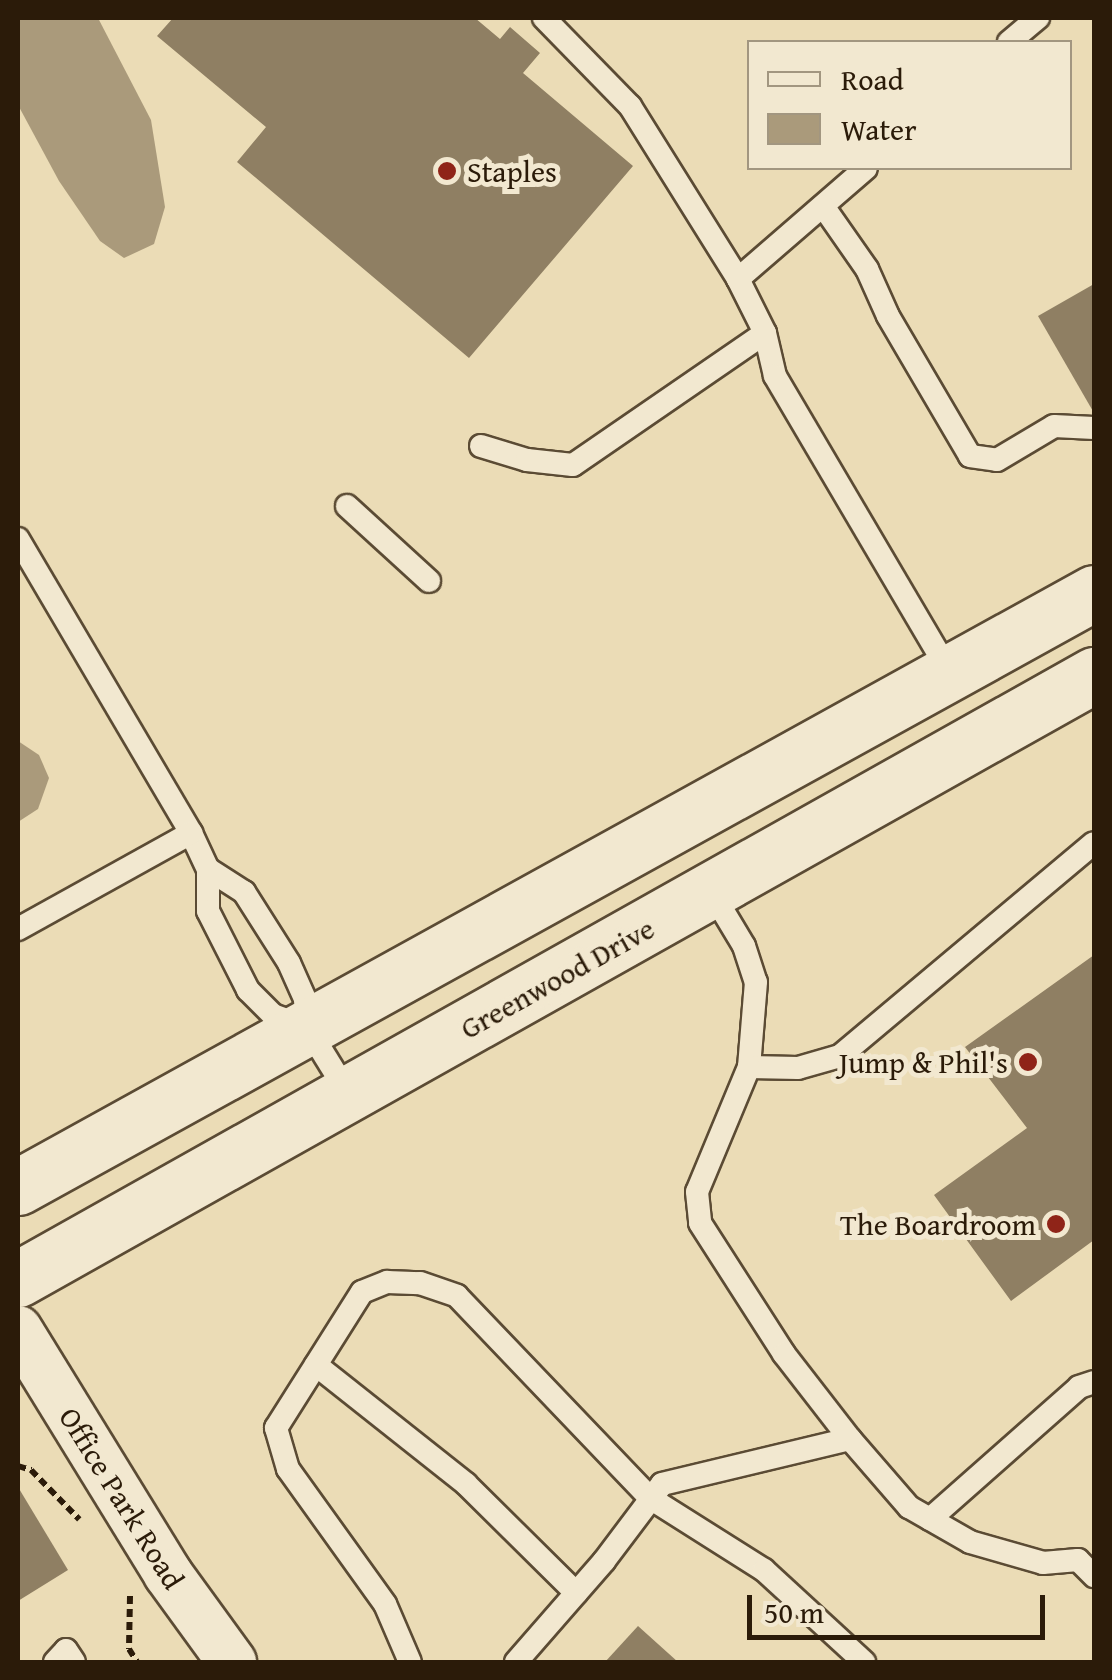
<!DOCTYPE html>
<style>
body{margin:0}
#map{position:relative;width:1112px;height:1680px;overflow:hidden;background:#ebdcb6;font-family:"Gentium Book Plus",serif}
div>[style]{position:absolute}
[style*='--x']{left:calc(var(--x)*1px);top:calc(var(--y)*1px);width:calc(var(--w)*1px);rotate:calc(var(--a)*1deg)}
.water>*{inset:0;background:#aa9a7b}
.building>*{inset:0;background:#8f7f63}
.path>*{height:6px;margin-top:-3px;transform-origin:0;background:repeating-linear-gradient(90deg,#2b1b09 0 8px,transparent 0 13px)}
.roads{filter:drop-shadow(2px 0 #5b4b34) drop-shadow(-2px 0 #5b4b34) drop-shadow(0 2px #5b4b34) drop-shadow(0 -2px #5b4b34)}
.service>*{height:22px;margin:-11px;padding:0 11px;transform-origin:11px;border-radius:11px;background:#f2e8d0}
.minor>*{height:48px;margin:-24px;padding:0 24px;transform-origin:24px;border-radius:24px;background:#f2e8d0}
.tertiary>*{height:55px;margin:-27.5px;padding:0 27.5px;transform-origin:27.5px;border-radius:27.5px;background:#f2e8d0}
.dots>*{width:28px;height:28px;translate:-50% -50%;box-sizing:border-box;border:5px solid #f2e8d0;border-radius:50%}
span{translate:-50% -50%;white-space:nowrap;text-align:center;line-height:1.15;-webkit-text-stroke:10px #f2e8d0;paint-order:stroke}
.poi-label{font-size:30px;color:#2b1b09}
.left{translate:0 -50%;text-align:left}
.right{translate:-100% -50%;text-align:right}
.street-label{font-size:30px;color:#2b1b09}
.frame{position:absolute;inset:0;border:20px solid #2b1b09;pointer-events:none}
.legend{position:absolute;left:747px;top:40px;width:325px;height:130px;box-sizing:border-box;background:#f2e8d0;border:2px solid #a29680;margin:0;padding:12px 18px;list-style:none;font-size:30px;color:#2b1b09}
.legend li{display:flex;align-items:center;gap:20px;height:50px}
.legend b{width:50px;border:2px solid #a29680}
.scale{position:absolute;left:747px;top:1595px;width:298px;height:45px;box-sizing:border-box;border:5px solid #2b1b09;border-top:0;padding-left:12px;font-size:30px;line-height:35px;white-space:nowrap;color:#2b1b09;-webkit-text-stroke:8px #f2e8d0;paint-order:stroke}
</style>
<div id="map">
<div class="water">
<div style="clip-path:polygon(18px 18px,98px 18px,151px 120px,165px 207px,154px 244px,124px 258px,100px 241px,59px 181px,18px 105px)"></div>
<div style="clip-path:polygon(18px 741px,39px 755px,49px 778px,38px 809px,18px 822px)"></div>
</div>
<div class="building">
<div style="clip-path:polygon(173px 18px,475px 18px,500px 39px,510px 27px,540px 53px,523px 73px,633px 166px,469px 358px,237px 162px,266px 127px,157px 36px)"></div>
<div style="clip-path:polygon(1094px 284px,1094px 413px,1038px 316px)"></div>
<div style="clip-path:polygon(1094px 955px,1094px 1240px,1011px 1301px,934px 1195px,1027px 1128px,965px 1047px)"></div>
<div style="clip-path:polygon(18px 1487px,68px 1570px,18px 1601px)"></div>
<div style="clip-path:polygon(638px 1626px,678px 1662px,605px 1662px)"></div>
</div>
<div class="path">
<div style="--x:18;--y:1466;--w:14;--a:17"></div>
<div style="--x:31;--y:1470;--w:69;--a:45.6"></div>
<div style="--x:130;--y:1596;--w:53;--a:91.1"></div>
<div style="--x:129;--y:1649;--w:15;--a:58"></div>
</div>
<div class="roads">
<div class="service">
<div style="--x:544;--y:18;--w:123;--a:45.7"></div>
<div style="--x:630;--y:106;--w:204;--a:58"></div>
<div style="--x:738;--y:279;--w:169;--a:-40.9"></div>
<div style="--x:1009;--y:42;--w:38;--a:-40"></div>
<div style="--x:823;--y:206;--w:77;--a:55.1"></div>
<div style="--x:867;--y:269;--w:51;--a:65.9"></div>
<div style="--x:888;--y:316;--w:162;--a:59.6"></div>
<div style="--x:970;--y:456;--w:27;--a:8"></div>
<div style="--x:997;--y:460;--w:66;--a:-30.8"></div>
<div style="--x:1054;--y:426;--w:40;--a:2.9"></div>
<div style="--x:738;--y:279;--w:60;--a:63.4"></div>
<div style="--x:765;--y:333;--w:44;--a:76.9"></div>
<div style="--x:775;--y:376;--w:345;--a:59.5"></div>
<div style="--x:481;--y:446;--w:48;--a:16.9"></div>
<div style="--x:527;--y:460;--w:46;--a:6.2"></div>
<div style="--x:573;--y:465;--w:233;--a:-34.5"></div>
<div style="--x:347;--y:506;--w:111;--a:42.4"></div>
<div style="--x:18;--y:539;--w:341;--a:59.5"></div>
<div style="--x:191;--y:833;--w:40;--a:65"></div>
<div style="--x:208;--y:869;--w:42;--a:90"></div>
<div style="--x:208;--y:911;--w:89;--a:63.1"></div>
<div style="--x:248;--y:990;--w:35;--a:45"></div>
<div style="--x:273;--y:1015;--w:30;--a:20"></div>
<div style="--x:208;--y:869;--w:43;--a:32.6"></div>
<div style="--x:244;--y:892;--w:84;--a:57.6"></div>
<div style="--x:289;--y:963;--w:39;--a:66"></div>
<div style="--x:305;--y:999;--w:28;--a:86"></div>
<div style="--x:307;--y:1027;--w:80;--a:58.3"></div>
<div style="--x:711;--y:891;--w:64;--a:59"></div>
<div style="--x:744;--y:946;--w:38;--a:72"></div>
<div style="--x:756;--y:982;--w:85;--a:94.7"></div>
<div style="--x:749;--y:1067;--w:49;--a:1.2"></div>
<div style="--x:798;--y:1068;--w:44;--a:-15.9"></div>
<div style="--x:840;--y:1056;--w:331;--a:-40"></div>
<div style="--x:18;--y:929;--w:198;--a:-29"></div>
<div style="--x:749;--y:1067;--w:135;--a:112.6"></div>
<div style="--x:697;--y:1192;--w:31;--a:84"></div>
<div style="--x:700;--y:1223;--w:156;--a:57.3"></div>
<div style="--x:784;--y:1354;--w:108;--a:52.2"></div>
<div style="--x:316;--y:1365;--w:191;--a:38.4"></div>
<div style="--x:466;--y:1484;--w:155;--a:44.7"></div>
<div style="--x:930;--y:1519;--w:199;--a:-41.5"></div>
<div style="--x:1079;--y:1387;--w:16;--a:-18"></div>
<div style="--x:55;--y:1662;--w:16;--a:-47"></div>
<div style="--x:66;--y:1650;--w:14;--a:56"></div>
<div style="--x:410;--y:1662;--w:63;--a:-113.3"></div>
<div style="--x:385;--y:1604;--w:166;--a:-125.7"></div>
<div style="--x:288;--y:1469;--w:43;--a:-106.3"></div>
<div style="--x:276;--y:1428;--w:161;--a:-57.7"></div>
<div style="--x:362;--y:1292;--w:27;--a:-22"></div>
<div style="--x:387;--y:1282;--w:33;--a:2"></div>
<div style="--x:420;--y:1283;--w:39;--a:19"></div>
<div style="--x:457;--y:1296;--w:279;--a:46.3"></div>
<div style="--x:650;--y:1498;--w:135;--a:32.3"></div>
<div style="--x:764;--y:1570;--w:136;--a:42.6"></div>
<div style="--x:516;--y:1662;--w:134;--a:-48.9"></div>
<div style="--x:604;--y:1561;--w:96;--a:-53"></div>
<div style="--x:662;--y:1484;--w:193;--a:-13.5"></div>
<div style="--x:850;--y:1439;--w:90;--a:49.1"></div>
<div style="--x:909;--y:1507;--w:70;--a:29.8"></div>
<div style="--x:970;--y:1542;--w:76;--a:16"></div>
<div style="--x:1043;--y:1563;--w:35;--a:-5"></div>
<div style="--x:1078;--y:1560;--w:23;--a:45"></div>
</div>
<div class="minor">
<div style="--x:18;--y:1330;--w:286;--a:58.4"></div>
<div style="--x:168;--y:1574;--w:109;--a:54"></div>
</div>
<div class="tertiary">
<div style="--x:18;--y:1187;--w:1229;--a:-28.9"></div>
<div style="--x:18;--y:1279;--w:1234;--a:-29.31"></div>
</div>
</div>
<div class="dots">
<div style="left:447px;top:171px;background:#8f2418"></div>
<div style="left:1028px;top:1062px;background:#8f2418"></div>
<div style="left:1056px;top:1224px;background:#8f2418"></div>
</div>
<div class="poi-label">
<span class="left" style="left:467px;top:171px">Staples</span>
<span class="right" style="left:1008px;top:1062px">Jump &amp; Phil's</span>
<span class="right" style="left:1036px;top:1224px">The Boardroom</span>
</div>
<div class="street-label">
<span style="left:557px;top:978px;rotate:-29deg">Greenwood Drive</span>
<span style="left:122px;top:1498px;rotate:58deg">Office Park Road</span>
</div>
<div class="frame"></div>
<ul class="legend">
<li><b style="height:12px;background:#f2e8d0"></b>Road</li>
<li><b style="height:28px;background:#aa9a7b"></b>Water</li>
</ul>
<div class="scale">50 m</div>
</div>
